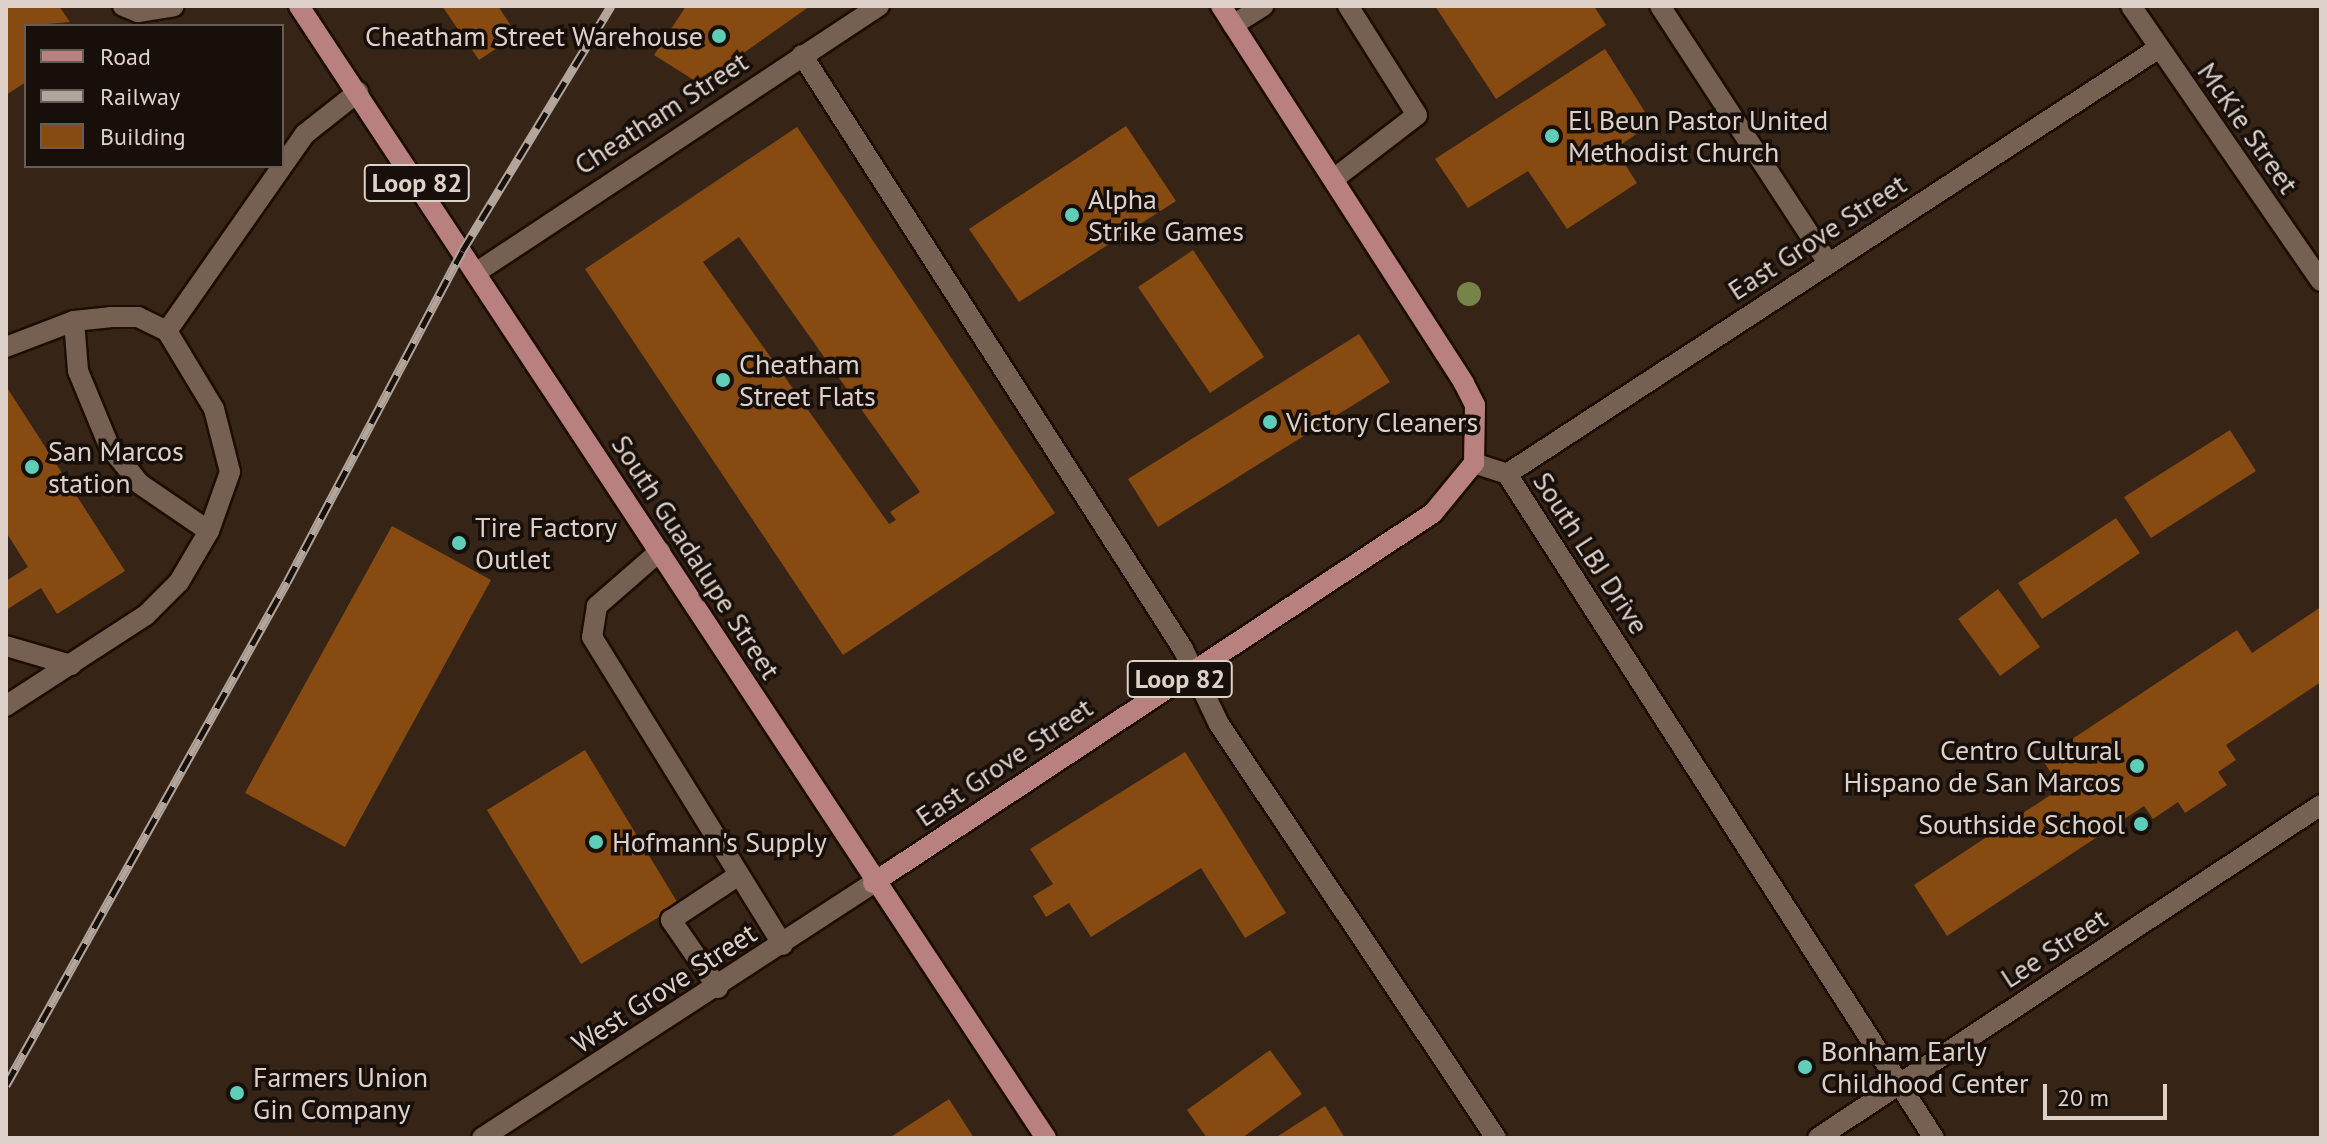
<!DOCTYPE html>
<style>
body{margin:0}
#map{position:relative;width:2327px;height:1144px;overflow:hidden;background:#362417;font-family:"PT Sans",sans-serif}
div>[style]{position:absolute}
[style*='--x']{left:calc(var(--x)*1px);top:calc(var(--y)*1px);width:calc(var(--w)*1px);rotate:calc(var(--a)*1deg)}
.building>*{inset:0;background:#874a11}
.roads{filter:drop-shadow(2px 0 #1d0d02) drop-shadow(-2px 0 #1d0d02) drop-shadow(0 2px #1d0d02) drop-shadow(0 -2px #1d0d02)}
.service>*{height:20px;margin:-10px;padding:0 10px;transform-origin:10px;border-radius:10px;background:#756051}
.minor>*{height:20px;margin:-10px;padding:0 10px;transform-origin:10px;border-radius:10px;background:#756051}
.tertiary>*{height:20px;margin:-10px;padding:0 10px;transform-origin:10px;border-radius:10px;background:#756051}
.primary>*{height:20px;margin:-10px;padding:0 10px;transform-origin:10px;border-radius:10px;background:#b98080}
.rail>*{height:9px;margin-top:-4.5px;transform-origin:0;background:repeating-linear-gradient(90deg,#170f09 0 18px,#b2a59c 0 36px);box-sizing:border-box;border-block:2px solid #b2a59c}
.trees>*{width:24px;height:24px;margin:-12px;border-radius:50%;background:#778447}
.dots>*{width:22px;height:22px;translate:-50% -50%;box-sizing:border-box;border:4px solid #170f09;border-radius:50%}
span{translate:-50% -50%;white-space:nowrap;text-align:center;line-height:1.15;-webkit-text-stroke:7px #170f09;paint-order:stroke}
.shield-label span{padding:2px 6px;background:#170f09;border:2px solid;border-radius:6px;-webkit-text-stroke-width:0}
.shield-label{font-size:26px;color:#ddd1c9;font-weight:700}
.poi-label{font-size:28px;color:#ddd1c9}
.right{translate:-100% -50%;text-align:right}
.left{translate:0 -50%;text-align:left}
.street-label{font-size:28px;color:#ddd1c9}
.frame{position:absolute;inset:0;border:8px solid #ddd1c9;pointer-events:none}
.legend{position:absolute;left:24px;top:24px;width:260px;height:144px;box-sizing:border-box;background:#170f09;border:2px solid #665d56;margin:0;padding:10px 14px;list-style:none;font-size:24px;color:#ddd1c9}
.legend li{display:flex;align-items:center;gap:16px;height:40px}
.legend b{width:40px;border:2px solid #665d56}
.scale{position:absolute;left:2043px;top:1084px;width:124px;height:36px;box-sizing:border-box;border:4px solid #ddd1c9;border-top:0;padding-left:10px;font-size:24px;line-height:28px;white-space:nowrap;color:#ddd1c9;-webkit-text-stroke:6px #170f09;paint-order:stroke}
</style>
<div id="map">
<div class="building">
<div style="clip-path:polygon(6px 6px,59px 6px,70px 22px,26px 26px,26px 82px,6px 95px)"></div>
<div style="clip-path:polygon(442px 6px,498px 6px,517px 35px,479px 60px)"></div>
<div style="clip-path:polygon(686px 6px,810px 6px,700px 84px,654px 55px)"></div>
<div style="clip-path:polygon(1435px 6px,1594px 6px,1606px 25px,1496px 99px)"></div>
<div style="clip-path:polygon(1605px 49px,1652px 123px,1615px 149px,1637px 183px,1567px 229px,1528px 171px,1468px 208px,1435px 159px)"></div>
<div style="clip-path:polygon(1126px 126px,1176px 201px,1019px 302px,969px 229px)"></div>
<div style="clip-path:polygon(evenodd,797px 127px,1055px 513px,843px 655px,585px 269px,797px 127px,739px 237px,920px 492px,890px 512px,896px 520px,889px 524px,703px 262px,739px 237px)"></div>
<div style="clip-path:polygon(1193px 250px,1264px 357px,1210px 393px,1138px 287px)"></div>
<div style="clip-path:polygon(1359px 334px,1390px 382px,1158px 527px,1128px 479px)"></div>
<div style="clip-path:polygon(6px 386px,125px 571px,57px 614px,41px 588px,6px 610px,6px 581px,28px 567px,6px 532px)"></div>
<div style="clip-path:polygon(2230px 430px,2256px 471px,2151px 538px,2124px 497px)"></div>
<div style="clip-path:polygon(2116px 518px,2140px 553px,2042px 619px,2018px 583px)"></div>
<div style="clip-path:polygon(392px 526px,491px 580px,345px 847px,245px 793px)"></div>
<div style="clip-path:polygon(1998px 589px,2040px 647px,2000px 676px,1958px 619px)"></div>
<div style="clip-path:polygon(2321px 607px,2321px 682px,2226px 745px,2236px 760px,2218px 772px,2227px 785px,2185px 813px,2178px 802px,2153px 819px,2144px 806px,1947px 936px,1914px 885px,2061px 788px,2042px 759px,2237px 630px,2252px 653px)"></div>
<div style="clip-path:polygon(585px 750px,679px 905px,581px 964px,487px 810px)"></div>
<div style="clip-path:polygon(1185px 752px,1286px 913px,1245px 938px,1201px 868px,1091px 937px,1069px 903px,1046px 917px,1033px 896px,1053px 884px,1030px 849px)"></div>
<div style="clip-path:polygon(1270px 1050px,1302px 1094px,1242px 1138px,1207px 1138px,1187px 1110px)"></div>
<div style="clip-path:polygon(949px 1099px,974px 1138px,889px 1138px)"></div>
<div style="clip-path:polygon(1325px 1106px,1345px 1138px,1275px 1138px)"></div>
</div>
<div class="roads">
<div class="service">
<div style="--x:123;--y:6;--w:16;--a:22"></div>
<div style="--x:138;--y:12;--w:36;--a:-9"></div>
<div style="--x:1660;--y:6;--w:307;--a:56.8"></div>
<div style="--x:1233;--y:25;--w:36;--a:-32"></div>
<div style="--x:802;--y:55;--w:706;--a:57.32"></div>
<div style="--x:1183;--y:649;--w:83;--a:64.4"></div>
<div style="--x:1219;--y:724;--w:498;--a:56.2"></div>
<div style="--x:1335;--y:178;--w:103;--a:-37.5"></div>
<div style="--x:1417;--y:115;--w:129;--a:-122.3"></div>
<div style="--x:74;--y:321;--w:50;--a:85.4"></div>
<div style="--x:78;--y:371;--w:81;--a:67.5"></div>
<div style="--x:109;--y:446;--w:49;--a:50.8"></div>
<div style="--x:140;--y:484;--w:83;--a:34.3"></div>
<div style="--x:167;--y:331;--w:241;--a:-55"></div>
<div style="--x:305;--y:134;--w:68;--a:-38.4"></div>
<div style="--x:6;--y:347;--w:73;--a:-20.9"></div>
<div style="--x:74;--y:321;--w:36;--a:-6"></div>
<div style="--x:110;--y:317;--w:28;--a:0"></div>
<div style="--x:138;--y:317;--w:32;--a:26"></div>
<div style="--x:167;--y:331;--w:91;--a:58.9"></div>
<div style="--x:214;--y:409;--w:65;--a:75.7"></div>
<div style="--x:230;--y:472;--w:63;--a:109.6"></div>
<div style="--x:209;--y:531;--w:59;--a:120.5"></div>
<div style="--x:179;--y:582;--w:47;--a:135"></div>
<div style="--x:146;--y:615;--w:167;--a:147"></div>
<div style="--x:660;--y:551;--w:84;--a:138.9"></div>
<div style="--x:597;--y:606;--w:31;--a:99"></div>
<div style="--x:592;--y:637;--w:362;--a:58.2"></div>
<div style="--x:6;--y:646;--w:68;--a:16.3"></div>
<div style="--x:718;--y:988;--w:83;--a:-124.7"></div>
<div style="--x:671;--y:920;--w:78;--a:-33.5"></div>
</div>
<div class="minor">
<div style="--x:2131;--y:6;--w:334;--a:55.4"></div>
<div style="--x:1507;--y:474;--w:779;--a:-33.16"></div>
<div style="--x:482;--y:1138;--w:467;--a:-33.1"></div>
<div style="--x:1818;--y:1138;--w:603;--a:-33.51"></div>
</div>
<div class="tertiary">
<div style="--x:477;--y:272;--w:482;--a:-33.5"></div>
<div style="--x:1474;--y:463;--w:35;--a:18"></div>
<div style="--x:1507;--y:474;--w:789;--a:57.26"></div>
</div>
<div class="primary">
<div style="--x:299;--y:6;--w:1356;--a:56.58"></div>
<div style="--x:873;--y:883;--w:671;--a:-33.45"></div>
<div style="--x:1433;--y:513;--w:65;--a:-50.6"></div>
<div style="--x:1474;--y:463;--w:58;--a:-89"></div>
<div style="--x:1475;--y:405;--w:25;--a:-117"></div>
<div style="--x:1464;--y:383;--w:449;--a:-122.8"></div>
</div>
</div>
<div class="rail">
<div style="--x:6;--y:1085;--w:576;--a:-60.81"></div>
<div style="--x:287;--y:582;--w:374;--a:-62.1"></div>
<div style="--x:462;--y:251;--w:287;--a:-58.7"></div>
</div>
<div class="trees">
<div style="left:1469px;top:294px"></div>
</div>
<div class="dots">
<div style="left:719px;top:36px;background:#5eceb8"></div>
<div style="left:1552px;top:136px;background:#5eceb8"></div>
<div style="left:1072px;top:215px;background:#5eceb8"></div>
<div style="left:723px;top:380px;background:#5eceb8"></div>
<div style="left:1270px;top:422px;background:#5eceb8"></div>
<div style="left:32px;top:467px;background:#5eceb8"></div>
<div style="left:459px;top:543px;background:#5eceb8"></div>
<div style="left:2137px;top:766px;background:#5eceb8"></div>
<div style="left:2141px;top:824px;background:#5eceb8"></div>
<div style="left:596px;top:842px;background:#5eceb8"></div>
<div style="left:1805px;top:1067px;background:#5eceb8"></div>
<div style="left:237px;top:1093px;background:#5eceb8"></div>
</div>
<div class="shield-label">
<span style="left:417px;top:183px">Loop 82</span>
<span style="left:1180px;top:679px">Loop 82</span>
</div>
<div class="poi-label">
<span class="right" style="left:703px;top:36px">Cheatham Street Warehouse</span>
<span class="left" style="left:1568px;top:136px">El Beun Pastor United<br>Methodist Church</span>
<span class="left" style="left:1088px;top:215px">Alpha<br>Strike Games</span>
<span class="left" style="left:739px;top:380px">Cheatham<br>Street Flats</span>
<span class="left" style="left:1286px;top:422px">Victory Cleaners</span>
<span class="left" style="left:48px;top:467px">San Marcos<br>station</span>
<span class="left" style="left:475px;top:543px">Tire Factory<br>Outlet</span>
<span class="right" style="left:2121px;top:766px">Centro Cultural<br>Hispano de San Marcos</span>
<span class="right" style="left:2125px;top:824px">Southside School</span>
<span class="left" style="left:612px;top:842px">Hofmann's Supply</span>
<span class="left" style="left:1821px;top:1067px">Bonham Early<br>Childhood Center</span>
<span class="left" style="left:253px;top:1093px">Farmers Union<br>Gin Company</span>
</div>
<div class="street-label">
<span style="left:661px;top:113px;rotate:-33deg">Cheatham Street</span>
<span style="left:2248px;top:128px;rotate:55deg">McKie Street</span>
<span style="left:1817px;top:237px;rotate:-33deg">East Grove Street</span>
<span style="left:1591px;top:553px;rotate:57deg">South LBJ Drive</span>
<span style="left:696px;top:557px;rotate:57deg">South Guadalupe Street</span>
<span style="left:1004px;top:762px;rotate:-34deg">East Grove Street</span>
<span style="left:2054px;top:948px;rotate:-33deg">Lee Street</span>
<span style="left:664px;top:988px;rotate:-33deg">West Grove Street</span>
</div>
<div class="frame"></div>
<ul class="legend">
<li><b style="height:10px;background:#b98080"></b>Road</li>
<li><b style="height:10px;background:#b2a59c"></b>Railway</li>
<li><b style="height:22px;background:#874a11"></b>Building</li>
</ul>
<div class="scale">20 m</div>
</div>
